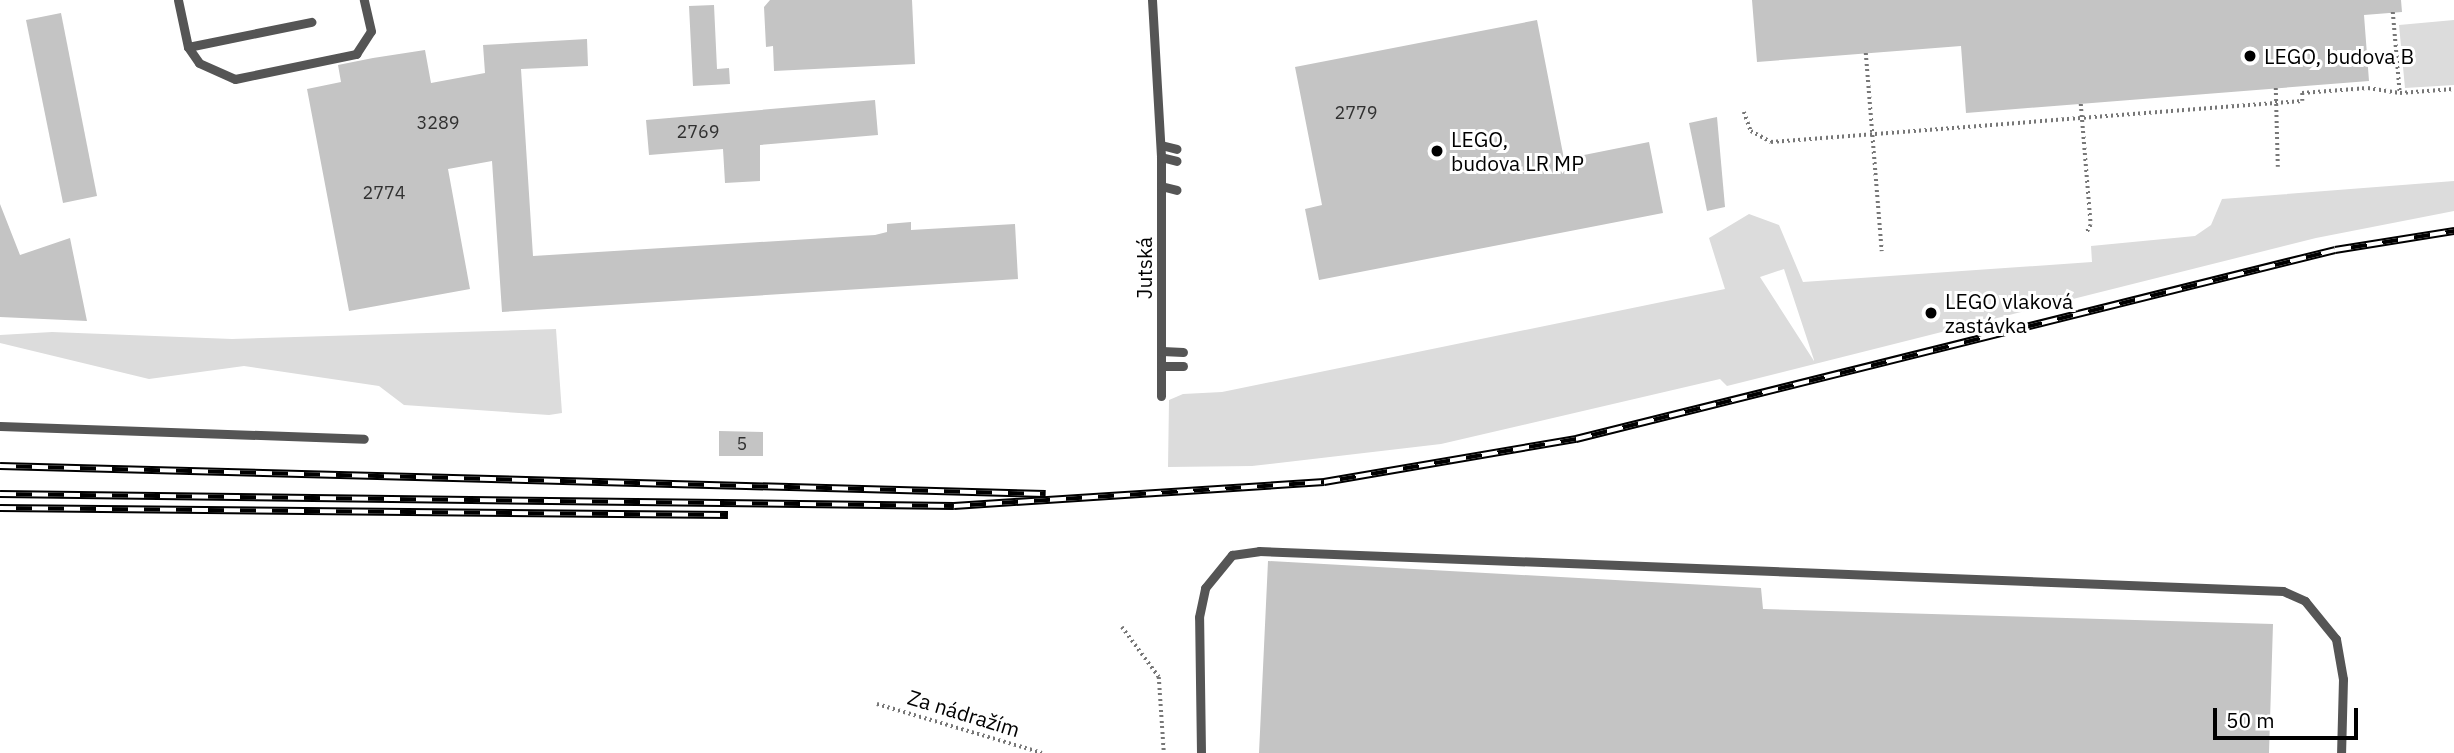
<!DOCTYPE html>
<meta charset="utf-8">
<style>
body{margin:0}
#map{position:relative;width:2454px;height:753px;overflow:hidden;background:#fff;font-family:"IBM Plex Sans",sans-serif}
div>[style]{position:absolute}
[style*='--x']{left:calc(var(--x)*1px);top:calc(var(--y)*1px);width:calc(var(--w)*1px);rotate:calc(var(--a)*1deg)}
.green>*{inset:0;background:#dcdcdc}
.building>*{inset:0;background:#c4c4c4}
.path>*{height:3.5px;margin-top:-1.75px;transform-origin:0;background:repeating-linear-gradient(90deg,#777 0 2px,transparent 0 5.5px)}
.lane>*{height:9px;margin:-4.5px;padding:0 4.5px;transform-origin:4.5px;border-radius:4.5px;background:#555}
.rail>*{height:8px;margin-top:-4px;transform-origin:0;background:repeating-linear-gradient(90deg,#fff 0 16px,#000 0 32px);box-sizing:border-box;border-block:2px solid #000}
.dots>*{width:19px;height:19px;translate:-50% -50%;box-sizing:border-box;border:4px solid #fff;border-radius:50%}
span{translate:-50% -50%;white-space:nowrap;text-align:center;line-height:1.15;-webkit-text-stroke:6px #fff;paint-order:stroke}
.number-label{font-size:18px;color:#313131}
.number-label span{-webkit-text-stroke-width:0}
.poi-label{font-size:21px;color:#000}
.left{translate:0 -50%;text-align:left}
.street-label{font-size:21px;color:#000}
.scale{position:absolute;left:2213px;top:708px;width:145px;height:32px;box-sizing:border-box;border:4px solid #000;border-top:0;padding-left:9px;font-size:21px;line-height:24px;white-space:nowrap;color:#000;-webkit-text-stroke:5px #fff;paint-order:stroke}
</style>
<div id="map">
<div class="green">
<div style="clip-path:polygon(2454px 20px,2454px 85px,2405px 88px,2399px 25px)"></div>
<div style="clip-path:polygon(evenodd,2454px 181px,2454px 211px,2316px 238px,1727px 386px,1720px 379px,1441px 444px,1252px 466px,1168px 467px,1169px 400px,1183px 394px,1222px 392px,1725px 289px,1709px 238px,1749px 214px,1779px 225px,1803px 282px,2092px 262px,2091px 246px,2195px 236px,2211px 225px,2222px 199px,2454px 181px,1784px 269px,1814px 360px,1814px 361px,1760px 277px,1784px 269px)"></div>
<div style="clip-path:polygon(556px 329px,562px 413px,549px 415px,404px 405px,379px 386px,244px 366px,149px 379px,0 343px,0 335px,52px 332px,232px 339px)"></div>
</div>
<div class="building">
<div style="clip-path:polygon(770px 0,912px 0,915px 64px,774px 71px,773px 46px,766px 47px,764px 7px)"></div>
<div style="clip-path:polygon(1752px 0,2401px 0,2402px 12px,2364px 15px,2369px 81px,1966px 113px,1961px 46px,1757px 62px)"></div>
<div style="clip-path:polygon(714px 5px,717px 69px,729px 68px,730px 84px,693px 86px,689px 6px)"></div>
<div style="clip-path:polygon(61px 13px,97px 196px,63px 203px,26px 20px)"></div>
<div style="clip-path:polygon(1537px 20px,1564px 159px,1649px 142px,1663px 213px,1319px 280px,1305px 209px,1322px 205px,1295px 67px)"></div>
<div style="clip-path:polygon(587px 39px,588px 66px,521px 69px,533px 256px,875px 235px,887px 232px,887px 224px,911px 222px,911px 230px,1015px 224px,1018px 279px,502px 312px,492px 161px,448px 169px,470px 289px,349px 311px,307px 89px,341px 82px,338px 65px,373px 58px,425px 50px,431px 83px,485px 73px,483px 45px)"></div>
<div style="clip-path:polygon(875px 100px,878px 135px,760px 145px,760px 181px,725px 183px,723px 149px,649px 155px,646px 120px)"></div>
<div style="clip-path:polygon(1717px 117px,1725px 207px,1707px 211px,1689px 123px)"></div>
<div style="clip-path:polygon(0 204px,20px 255px,70px 238px,87px 321px,0 317px)"></div>
<div style="clip-path:polygon(719px 431px,763px 432px,763px 456px,719px 456px)"></div>
<div style="clip-path:polygon(1268px 561px,1761px 588px,1763px 609px,2273px 624px,2269px 753px,1259px 753px)"></div>
</div>
<div class="path">
<div style="--x:2393;--y:12;--w:81;--a:85.1"></div>
<div style="--x:2400;--y:93;--w:54;--a:-4.2"></div>
<div style="--x:1866;--y:53;--w:199;--a:85.4"></div>
<div style="--x:2276;--y:88;--w:79;--a:88.5"></div>
<div style="--x:2081;--y:104;--w:121;--a:85.3"></div>
<div style="--x:2091;--y:225;--w:10;--a:119"></div>
<div style="--x:1744;--y:112;--w:20;--a:70"></div>
<div style="--x:1751;--y:131;--w:23;--a:29"></div>
<div style="--x:1771;--y:142;--w:533;--a:-4.42"></div>
<div style="--x:2302;--y:101;--w:8;--a:-90"></div>
<div style="--x:2302;--y:93;--w:66;--a:-4.3"></div>
<div style="--x:2368;--y:88;--w:32;--a:9"></div>
<div style="--x:1122;--y:627;--w:62;--a:53.5"></div>
<div style="--x:1159;--y:677;--w:76;--a:86.2"></div>
<div style="--x:877;--y:704;--w:172;--a:16.5"></div>
</div>
<div class="lane">
<div style="--x:178;--y:0;--w:48;--a:78"></div>
<div style="--x:188;--y:47;--w:19;--a:55"></div>
<div style="--x:199;--y:63;--w:39;--a:24"></div>
<div style="--x:235;--y:79;--w:124;--a:-11.7"></div>
<div style="--x:356;--y:54;--w:27;--a:-57"></div>
<div style="--x:371;--y:31;--w:32;--a:-103"></div>
<div style="--x:1152;--y:0;--w:157;--a:86.7"></div>
<div style="--x:1161;--y:157;--w:239;--a:90"></div>
<div style="--x:188;--y:47;--w:126;--a:-11.5"></div>
<div style="--x:1161;--y:145;--w:16;--a:14"></div>
<div style="--x:1161;--y:157;--w:16;--a:14"></div>
<div style="--x:1161;--y:186;--w:16;--a:14"></div>
<div style="--x:1162;--y:351;--w:21;--a:3"></div>
<div style="--x:1161;--y:366;--w:22;--a:0"></div>
<div style="--x:0;--y:426;--w:364;--a:2"></div>
<div style="--x:1201;--y:753;--w:136;--a:-90.8"></div>
<div style="--x:1199;--y:617;--w:30;--a:-78"></div>
<div style="--x:1205;--y:588;--w:43;--a:-50.7"></div>
<div style="--x:1232;--y:555;--w:27;--a:-8"></div>
<div style="--x:1259;--y:551;--w:1025;--a:2.24"></div>
<div style="--x:2283;--y:591;--w:24;--a:24"></div>
<div style="--x:2305;--y:601;--w:49;--a:50.8"></div>
<div style="--x:2336;--y:639;--w:41;--a:80.1"></div>
<div style="--x:2343;--y:679;--w:74;--a:91.5"></div>
</div>
<div class="rail">
<div style="--x:0;--y:466;--w:1046;--a:1.53"></div>
<div style="--x:0;--y:494;--w:954;--a:0.72"></div>
<div style="--x:954;--y:506;--w:371;--a:-3.7"></div>
<div style="--x:1324;--y:482;--w:256;--a:-9.7"></div>
<div style="--x:1576;--y:439;--w:782;--a:-13.98"></div>
<div style="--x:2335;--y:250;--w:121;--a:-9.1"></div>
<div style="--x:0;--y:508;--w:728;--a:0.55"></div>
</div>
<div class="dots">
<div style="left:2250px;top:56px;background:#000"></div>
<div style="left:1437px;top:151px;background:#000"></div>
<div style="left:1931px;top:313px;background:#000"></div>
</div>
<div class="number-label">
<span style="left:1356px;top:113px">2779</span>
<span style="left:438px;top:123px">3289</span>
<span style="left:698px;top:132px">2769</span>
<span style="left:384px;top:193px">2774</span>
<span style="left:742px;top:444px">5</span>
</div>
<div class="poi-label">
<span class="left" style="left:2264px;top:56px">LEGO, budova B</span>
<span class="left" style="left:1451px;top:151px">LEGO,<br>budova LR MP</span>
<span class="left" style="left:1945px;top:313px">LEGO vlaková<br>zastávka</span>
</div>
<div class="street-label">
<span style="left:1144px;top:268px;rotate:-90deg">Jutská</span>
<span style="left:964px;top:713px;rotate:17deg">Za nádražím</span>
</div>
<div class="scale">50 m</div>
</div>
